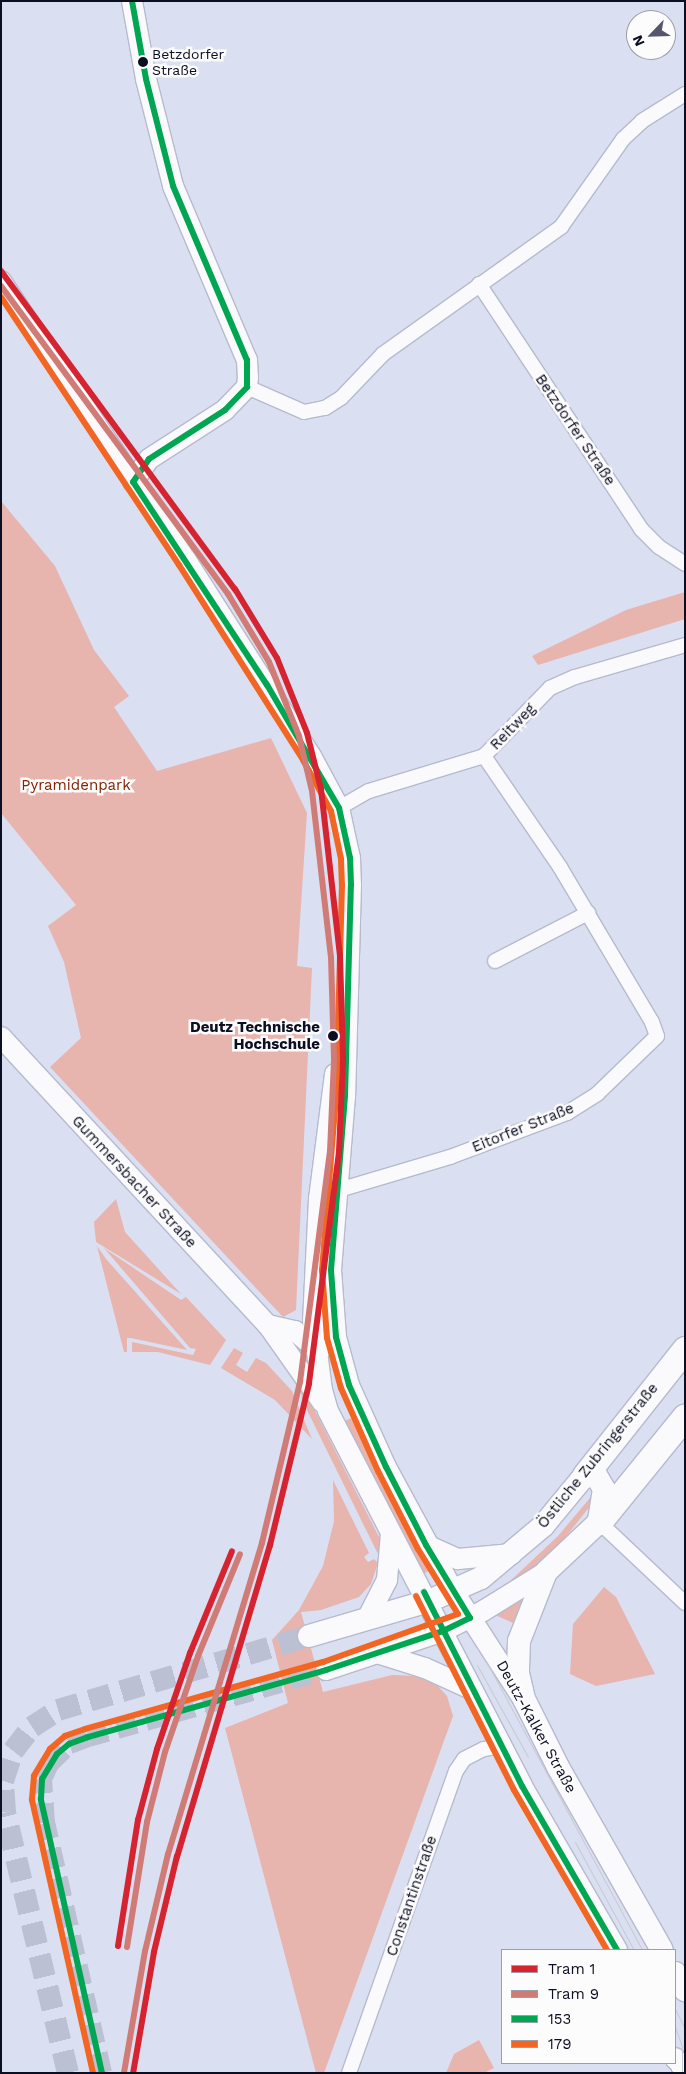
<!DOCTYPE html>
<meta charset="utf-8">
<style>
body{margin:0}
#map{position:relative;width:686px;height:2074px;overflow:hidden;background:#dbdff2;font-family:"Work Sans",sans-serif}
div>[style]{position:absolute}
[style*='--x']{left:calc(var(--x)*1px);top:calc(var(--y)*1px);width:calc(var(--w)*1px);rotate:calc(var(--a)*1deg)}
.green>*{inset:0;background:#e7b4ae}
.secondary-tunnel>*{height:20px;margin-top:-10px;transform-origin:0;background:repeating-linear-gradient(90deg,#bcc0d3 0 20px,transparent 0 30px)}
.primary-tunnel>*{height:22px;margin-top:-11px;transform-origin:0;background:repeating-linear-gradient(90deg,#bcc0d3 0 22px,transparent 0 33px)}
.roads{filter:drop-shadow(1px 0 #b6bace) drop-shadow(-1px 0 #b6bace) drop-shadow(0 1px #b6bace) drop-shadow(0 -1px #b6bace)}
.street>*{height:14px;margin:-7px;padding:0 7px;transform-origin:7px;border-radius:7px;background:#fafafd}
.secondary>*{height:20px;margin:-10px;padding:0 10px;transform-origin:10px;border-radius:10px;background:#fafafd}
.primary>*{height:22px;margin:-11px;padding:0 11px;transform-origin:11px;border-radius:11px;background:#fafafd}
.highway>*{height:25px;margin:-12.5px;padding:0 12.5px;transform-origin:12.5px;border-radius:12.5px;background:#fafafd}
.tram>*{height:1px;margin:-0.5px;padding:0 0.5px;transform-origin:0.5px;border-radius:0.5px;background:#c8cacf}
.bus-1>*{height:6px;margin:-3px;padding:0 3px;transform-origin:3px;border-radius:3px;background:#00a651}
.bus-2>*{height:6px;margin:-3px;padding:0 3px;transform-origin:3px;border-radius:3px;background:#f26522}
.tram-1>*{height:6px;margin:-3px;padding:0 3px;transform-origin:3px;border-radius:3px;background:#d52330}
.tram-2>*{height:6px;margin:-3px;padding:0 3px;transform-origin:3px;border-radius:3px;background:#d07b75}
.dots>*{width:14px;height:14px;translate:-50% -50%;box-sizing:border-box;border:2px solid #fcfcfc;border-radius:50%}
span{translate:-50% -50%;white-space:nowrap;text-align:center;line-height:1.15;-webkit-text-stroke:5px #fcfcfc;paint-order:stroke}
.bus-label{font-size:14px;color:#0c0e22}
.left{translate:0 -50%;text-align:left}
.street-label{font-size:15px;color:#0c0e22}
.park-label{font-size:15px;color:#832305}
.stop-label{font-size:15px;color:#0c0e22;font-weight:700}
.right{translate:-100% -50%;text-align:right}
.frame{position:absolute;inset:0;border:2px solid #0c0e22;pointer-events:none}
.legend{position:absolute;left:501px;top:1949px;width:175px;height:115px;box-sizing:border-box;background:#fcfcfc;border:1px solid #9c9da5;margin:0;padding:6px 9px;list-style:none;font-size:15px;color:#0c0e22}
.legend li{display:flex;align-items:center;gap:10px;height:25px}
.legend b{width:25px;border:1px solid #9c9da5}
.north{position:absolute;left:626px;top:10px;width:50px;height:50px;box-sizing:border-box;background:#fcfcfc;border:1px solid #9c9da5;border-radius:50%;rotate:246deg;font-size:14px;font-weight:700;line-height:20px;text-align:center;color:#0c0e22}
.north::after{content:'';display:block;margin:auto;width:18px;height:22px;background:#54576b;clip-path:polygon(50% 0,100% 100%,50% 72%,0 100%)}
</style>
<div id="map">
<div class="green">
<div style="clip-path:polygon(1px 501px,55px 566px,94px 650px,129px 696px,114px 707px,157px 771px,271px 738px,307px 813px,297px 966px,312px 968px,296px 1310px,283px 1317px,50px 1067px,81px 1038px,64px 962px,48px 926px,76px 905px,1px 813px)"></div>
<div style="clip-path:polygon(685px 592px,685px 619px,538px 665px,532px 656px,626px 610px)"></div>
<div style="clip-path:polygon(116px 1199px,125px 1232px,181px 1294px,96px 1242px,94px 1222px)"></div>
<div style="clip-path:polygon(97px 1246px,106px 1259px,187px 1350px,131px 1338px,127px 1338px,127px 1352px,124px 1352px)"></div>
<div style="clip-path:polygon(104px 1248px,181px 1300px,186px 1297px,226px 1340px,210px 1365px,158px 1352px,132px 1352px,132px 1342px,193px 1355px,196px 1349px,190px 1348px)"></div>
<div style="clip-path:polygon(234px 1348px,243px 1353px,236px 1365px,247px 1372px,256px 1358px,266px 1363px,292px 1391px,312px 1439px,275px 1400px,221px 1368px)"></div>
<div style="clip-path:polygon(301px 1391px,312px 1405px,382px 1543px,385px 1560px,377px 1552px,302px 1400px)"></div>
<div style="clip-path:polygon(351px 1418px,431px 1570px,423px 1574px,345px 1421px)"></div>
<div style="clip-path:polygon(333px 1480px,369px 1553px,364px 1557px,368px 1562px,374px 1559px,378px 1563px,371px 1584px,359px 1597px,321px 1610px,301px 1612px,323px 1692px,392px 1675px,416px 1676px,438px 1686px,447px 1696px,453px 1716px,324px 2073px,316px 2073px,225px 1728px,288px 1703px,272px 1640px,299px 1610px,323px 1566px,334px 1521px)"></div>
<div style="clip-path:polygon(595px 1492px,598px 1496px,553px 1553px,537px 1568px,506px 1585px,558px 1536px)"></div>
<div style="clip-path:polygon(604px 1587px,616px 1597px,655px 1674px,596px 1686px,570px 1674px,573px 1624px)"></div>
<div style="clip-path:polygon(521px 1598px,525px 1598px,518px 1625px,495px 1615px)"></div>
<div style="clip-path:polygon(479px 2040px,494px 2068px,484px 2073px,446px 2073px,454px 2054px)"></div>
</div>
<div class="secondary-tunnel">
<div style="--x:102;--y:2073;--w:256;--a:-102.8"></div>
<div style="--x:45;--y:1823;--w:44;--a:-93.9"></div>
<div style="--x:42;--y:1779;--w:17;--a:-65"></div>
<div style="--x:49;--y:1764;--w:28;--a:-45"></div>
<div style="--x:69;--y:1744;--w:20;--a:-20"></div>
<div style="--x:88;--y:1737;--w:247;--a:-15.7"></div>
</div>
<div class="primary-tunnel">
<div style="--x:68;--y:2073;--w:268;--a:-103.6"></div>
<div style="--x:5;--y:1812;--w:31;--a:-94"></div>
<div style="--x:3;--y:1781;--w:32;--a:-72"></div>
<div style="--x:13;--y:1751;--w:31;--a:-52"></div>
<div style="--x:32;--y:1727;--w:31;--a:-33"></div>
<div style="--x:58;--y:1710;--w:262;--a:-16.4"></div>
</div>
<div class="roads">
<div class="street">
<div style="--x:479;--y:284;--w:294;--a:56.5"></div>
<div style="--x:641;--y:529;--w:25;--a:45"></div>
<div style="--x:659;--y:547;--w:31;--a:33"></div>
<div style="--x:247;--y:387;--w:62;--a:23.7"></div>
<div style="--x:304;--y:412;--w:21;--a:-11"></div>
<div style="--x:325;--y:408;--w:19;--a:-32"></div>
<div style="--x:341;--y:398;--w:61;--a:-46.3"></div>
<div style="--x:383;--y:354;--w:219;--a:-35.5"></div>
<div style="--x:561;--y:227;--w:108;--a:-54.8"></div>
<div style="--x:623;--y:139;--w:26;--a:-43"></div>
<div style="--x:642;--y:121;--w:51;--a:-32.1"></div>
<div style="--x:339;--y:808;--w:34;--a:-30"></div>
<div style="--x:369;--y:791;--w:120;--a:-16.9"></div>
<div style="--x:484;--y:756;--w:95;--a:-45.9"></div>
<div style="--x:550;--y:688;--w:27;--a:-24"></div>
<div style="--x:575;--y:677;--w:115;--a:-16.2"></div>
<div style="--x:495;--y:961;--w:105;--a:-27.3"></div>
<div style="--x:332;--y:1192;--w:123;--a:-16.5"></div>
<div style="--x:450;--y:1157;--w:125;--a:-20.6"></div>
<div style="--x:567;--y:1113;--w:36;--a:-32"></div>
<div style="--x:597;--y:1094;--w:83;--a:-44"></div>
<div style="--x:657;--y:1036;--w:15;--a:-110"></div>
<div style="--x:652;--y:1022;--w:180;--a:-120.7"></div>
<div style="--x:560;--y:867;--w:135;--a:-124.4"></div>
<div style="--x:599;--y:1522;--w:118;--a:43.3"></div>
<div style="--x:349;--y:2073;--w:320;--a:-70.5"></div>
<div style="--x:456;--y:1771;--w:14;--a:-56"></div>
<div style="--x:464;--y:1759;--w:22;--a:-27"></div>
<div style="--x:484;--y:1749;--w:18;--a:-9"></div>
</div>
<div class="secondary">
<div style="--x:132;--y:1;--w:79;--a:79.8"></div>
<div style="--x:146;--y:79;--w:110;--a:75.8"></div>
<div style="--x:173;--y:186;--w:189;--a:67"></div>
<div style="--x:247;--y:360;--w:17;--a:87"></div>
<div style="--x:248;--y:377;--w:10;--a:96"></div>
<div style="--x:247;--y:387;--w:32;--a:134"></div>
<div style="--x:225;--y:410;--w:90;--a:147.2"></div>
<div style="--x:149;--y:459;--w:28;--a:125"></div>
<div style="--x:1;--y:281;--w:335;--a:56.5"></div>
<div style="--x:186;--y:560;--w:232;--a:57.5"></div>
<div style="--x:311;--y:756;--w:59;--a:61.7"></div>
<div style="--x:339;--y:808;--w:51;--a:77.6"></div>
<div style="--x:350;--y:858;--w:27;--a:88"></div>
<div style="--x:351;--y:885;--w:211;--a:91.6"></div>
<div style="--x:345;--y:1096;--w:175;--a:94.6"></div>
<div style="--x:331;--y:1270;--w:67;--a:85.7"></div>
<div style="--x:336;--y:1337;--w:50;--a:74.8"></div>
<div style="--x:349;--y:1385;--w:90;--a:65.7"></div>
<div style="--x:386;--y:1467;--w:142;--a:61.5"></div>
<div style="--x:454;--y:1592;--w:124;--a:57.2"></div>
<div style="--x:1;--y:1037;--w:393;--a:47.2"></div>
<div style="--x:268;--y:1325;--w:95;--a:54.8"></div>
<div style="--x:335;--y:1074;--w:126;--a:97.3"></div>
<div style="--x:319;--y:1199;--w:122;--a:92.8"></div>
<div style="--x:313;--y:1321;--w:70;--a:82.6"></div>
<div style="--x:322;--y:1390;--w:22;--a:74"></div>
<div style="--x:328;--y:1411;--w:422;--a:62.6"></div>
<div style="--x:522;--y:1786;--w:190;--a:59.9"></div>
<div style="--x:268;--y:1325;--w:28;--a:13"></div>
<div style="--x:295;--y:1331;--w:32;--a:41"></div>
<div style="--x:426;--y:1545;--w:35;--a:24"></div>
<div style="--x:458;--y:1559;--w:54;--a:-5.3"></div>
<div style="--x:367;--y:1619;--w:44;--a:-62.9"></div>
<div style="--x:387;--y:1580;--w:47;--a:-85.1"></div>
<div style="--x:377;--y:1653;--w:50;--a:17.4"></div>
<div style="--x:425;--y:1668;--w:51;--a:24.5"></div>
<div style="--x:326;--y:1670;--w:123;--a:-18.4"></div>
<div style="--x:443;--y:1631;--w:45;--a:-26.6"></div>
<div style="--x:483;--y:1611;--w:74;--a:-31.8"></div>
<div style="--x:675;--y:2058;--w:16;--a:50"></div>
</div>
<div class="primary">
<div style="--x:309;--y:1636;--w:125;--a:-16.3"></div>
<div style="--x:429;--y:1601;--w:57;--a:-23.9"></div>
<div style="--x:481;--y:1578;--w:81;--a:-40"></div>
<div style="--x:543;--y:1526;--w:66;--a:-50.5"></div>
<div style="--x:585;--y:1475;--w:12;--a:9"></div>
<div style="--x:597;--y:1477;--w:14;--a:60"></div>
<div style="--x:604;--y:1489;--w:33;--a:99"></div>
<div style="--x:599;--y:1522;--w:73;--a:136.7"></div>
<div style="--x:546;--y:1572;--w:74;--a:111.4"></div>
<div style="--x:519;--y:1641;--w:32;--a:92"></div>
<div style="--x:518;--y:1673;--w:27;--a:77"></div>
<div style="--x:524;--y:1699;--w:76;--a:63.4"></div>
<div style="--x:558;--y:1767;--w:210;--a:60.4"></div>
<div style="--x:675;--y:1973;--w:20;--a:60"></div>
</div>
<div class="highway">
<div style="--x:585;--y:1475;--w:161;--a:-51.6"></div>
<div style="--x:599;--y:1522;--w:136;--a:-50.9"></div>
</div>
</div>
<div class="tram">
<div style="--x:486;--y:1661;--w:328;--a:61.6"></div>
<div style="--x:477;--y:1665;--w:105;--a:61"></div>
<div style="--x:575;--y:1842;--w:123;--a:61.4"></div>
<div style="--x:675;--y:2009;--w:22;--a:63"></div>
<div style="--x:675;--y:2027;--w:20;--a:70"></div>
<div style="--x:682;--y:2046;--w:27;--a:90"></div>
</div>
<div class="bus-1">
<div style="--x:132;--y:1;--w:79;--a:79.8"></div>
<div style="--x:146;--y:79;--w:110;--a:75.8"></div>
<div style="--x:173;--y:186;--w:189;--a:67"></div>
<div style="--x:247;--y:360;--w:27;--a:90"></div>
<div style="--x:133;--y:482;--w:28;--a:-55"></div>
<div style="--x:149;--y:459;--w:90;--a:-32.8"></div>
<div style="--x:225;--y:410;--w:32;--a:-46"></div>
<div style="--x:424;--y:1592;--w:217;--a:63.2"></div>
<div style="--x:522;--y:1786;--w:190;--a:59.9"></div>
<div style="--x:102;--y:2073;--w:281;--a:-102.6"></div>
<div style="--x:41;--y:1799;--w:20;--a:-87"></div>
<div style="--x:42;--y:1779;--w:29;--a:-59"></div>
<div style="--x:57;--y:1754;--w:16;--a:-40"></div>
<div style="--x:69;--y:1744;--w:20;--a:-20"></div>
<div style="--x:88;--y:1737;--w:247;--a:-15.7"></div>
<div style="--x:326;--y:1670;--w:123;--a:-18.4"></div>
<div style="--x:443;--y:1631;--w:30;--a:-26"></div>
<div style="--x:470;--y:1618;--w:85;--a:-121.1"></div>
<div style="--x:426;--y:1545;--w:88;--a:-117.1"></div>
<div style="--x:386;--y:1467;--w:90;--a:-114.3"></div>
<div style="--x:349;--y:1385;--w:50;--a:-105.2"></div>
<div style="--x:336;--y:1337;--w:67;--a:-94.3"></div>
<div style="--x:331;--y:1270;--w:175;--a:-85.4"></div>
<div style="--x:345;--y:1096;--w:211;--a:-88.4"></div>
<div style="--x:351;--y:885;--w:27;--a:-92"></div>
<div style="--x:350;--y:858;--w:51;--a:-102.4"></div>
<div style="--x:339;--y:808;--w:143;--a:-120.3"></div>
<div style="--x:267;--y:685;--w:243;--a:-123.4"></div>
</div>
<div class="bus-2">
<div style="--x:1;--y:297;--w:322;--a:56.4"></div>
<div style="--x:179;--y:565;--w:231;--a:57.5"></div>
<div style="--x:303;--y:760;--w:58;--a:61.2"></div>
<div style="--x:331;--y:811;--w:49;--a:78.2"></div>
<div style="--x:341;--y:859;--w:26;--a:88"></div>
<div style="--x:342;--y:885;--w:211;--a:91.6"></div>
<div style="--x:336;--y:1096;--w:175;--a:94.6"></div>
<div style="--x:322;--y:1270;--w:68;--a:85.8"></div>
<div style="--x:327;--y:1338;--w:52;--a:74.4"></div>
<div style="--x:341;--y:1388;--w:91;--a:66"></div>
<div style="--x:378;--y:1471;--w:88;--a:62.9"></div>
<div style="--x:418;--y:1549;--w:76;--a:58.4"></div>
<div style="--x:458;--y:1614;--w:143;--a:160.4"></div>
<div style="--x:323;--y:1662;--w:247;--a:164.3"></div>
<div style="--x:85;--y:1729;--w:21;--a:161"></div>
<div style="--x:65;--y:1736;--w:20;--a:139"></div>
<div style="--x:50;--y:1749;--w:31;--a:121"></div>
<div style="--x:34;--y:1776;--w:24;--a:95"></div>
<div style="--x:32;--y:1800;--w:280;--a:77.4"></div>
<div style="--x:416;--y:1596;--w:217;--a:63.2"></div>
<div style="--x:514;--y:1790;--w:185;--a:59.8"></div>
</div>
<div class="tram-1">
<div style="--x:1;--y:271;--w:395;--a:53.7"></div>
<div style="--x:235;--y:589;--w:81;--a:58.7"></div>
<div style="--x:277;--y:658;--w:81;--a:68.2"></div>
<div style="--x:307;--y:733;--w:58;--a:76"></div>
<div style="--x:321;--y:789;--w:168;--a:83.5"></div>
<div style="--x:340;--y:956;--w:104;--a:88.3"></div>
<div style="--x:343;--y:1060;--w:92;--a:92.5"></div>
<div style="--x:339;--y:1152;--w:234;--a:97.4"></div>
<div style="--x:309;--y:1384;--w:166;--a:103.6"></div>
<div style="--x:270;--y:1545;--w:325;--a:106.6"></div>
<div style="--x:177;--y:1856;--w:99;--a:103.5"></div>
<div style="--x:154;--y:1952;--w:123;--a:99.8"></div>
<div style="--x:118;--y:1946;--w:128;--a:-81"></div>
<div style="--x:138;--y:1820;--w:73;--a:-75"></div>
<div style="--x:157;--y:1749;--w:102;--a:-71"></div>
<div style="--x:190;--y:1653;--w:110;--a:-67.6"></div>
</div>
<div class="tram-2">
<div style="--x:1;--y:286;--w:383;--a:53.6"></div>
<div style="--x:228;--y:594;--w:79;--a:58.9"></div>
<div style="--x:269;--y:662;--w:80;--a:67.9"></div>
<div style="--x:299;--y:736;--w:57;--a:76.7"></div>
<div style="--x:312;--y:791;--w:167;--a:83.5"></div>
<div style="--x:331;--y:957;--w:103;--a:88.3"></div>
<div style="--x:334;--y:1060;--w:91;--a:92.5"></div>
<div style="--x:330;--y:1151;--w:233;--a:97.4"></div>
<div style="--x:300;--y:1382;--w:165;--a:103.3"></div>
<div style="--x:262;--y:1543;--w:325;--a:106.8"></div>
<div style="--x:168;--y:1854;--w:100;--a:103.3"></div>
<div style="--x:145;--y:1951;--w:123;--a:99.8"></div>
<div style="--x:127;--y:1947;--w:127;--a:-80.9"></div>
<div style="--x:147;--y:1822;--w:72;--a:-75.6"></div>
<div style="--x:165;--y:1752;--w:102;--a:-71"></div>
<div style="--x:198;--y:1656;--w:110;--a:-67.6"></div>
</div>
<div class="dots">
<div style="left:143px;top:62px;background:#0c0e22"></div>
<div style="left:333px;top:1036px;background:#0c0e22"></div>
</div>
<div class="bus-label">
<span class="left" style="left:152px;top:62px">Betzdorfer<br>Straße</span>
</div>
<div class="street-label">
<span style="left:575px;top:430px;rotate:56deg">Betzdorfer Straße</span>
<span style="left:513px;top:727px;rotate:-46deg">Reitweg</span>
<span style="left:523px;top:1128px;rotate:-22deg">Eitorfer Straße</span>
<span style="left:134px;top:1182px;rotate:47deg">Gummersbacher Straße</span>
<span style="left:598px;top:1456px;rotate:-51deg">Östliche Zubringerstraße</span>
<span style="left:536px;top:1727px;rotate:61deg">Deutz-Kalker Straße</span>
<span style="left:412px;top:1896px;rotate:-71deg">Constantinstraße</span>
</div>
<div class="park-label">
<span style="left:76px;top:786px">Pyramidenpark</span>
</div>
<div class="stop-label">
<span class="right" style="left:320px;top:1036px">Deutz Technische<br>Hochschule</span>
</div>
<div class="frame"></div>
<ul class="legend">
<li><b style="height:6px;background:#d52330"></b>Tram 1</li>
<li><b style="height:6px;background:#d07b75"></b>Tram 9</li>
<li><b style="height:6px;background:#00a651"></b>153</li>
<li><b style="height:6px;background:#f26522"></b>179</li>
</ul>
<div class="north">N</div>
</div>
